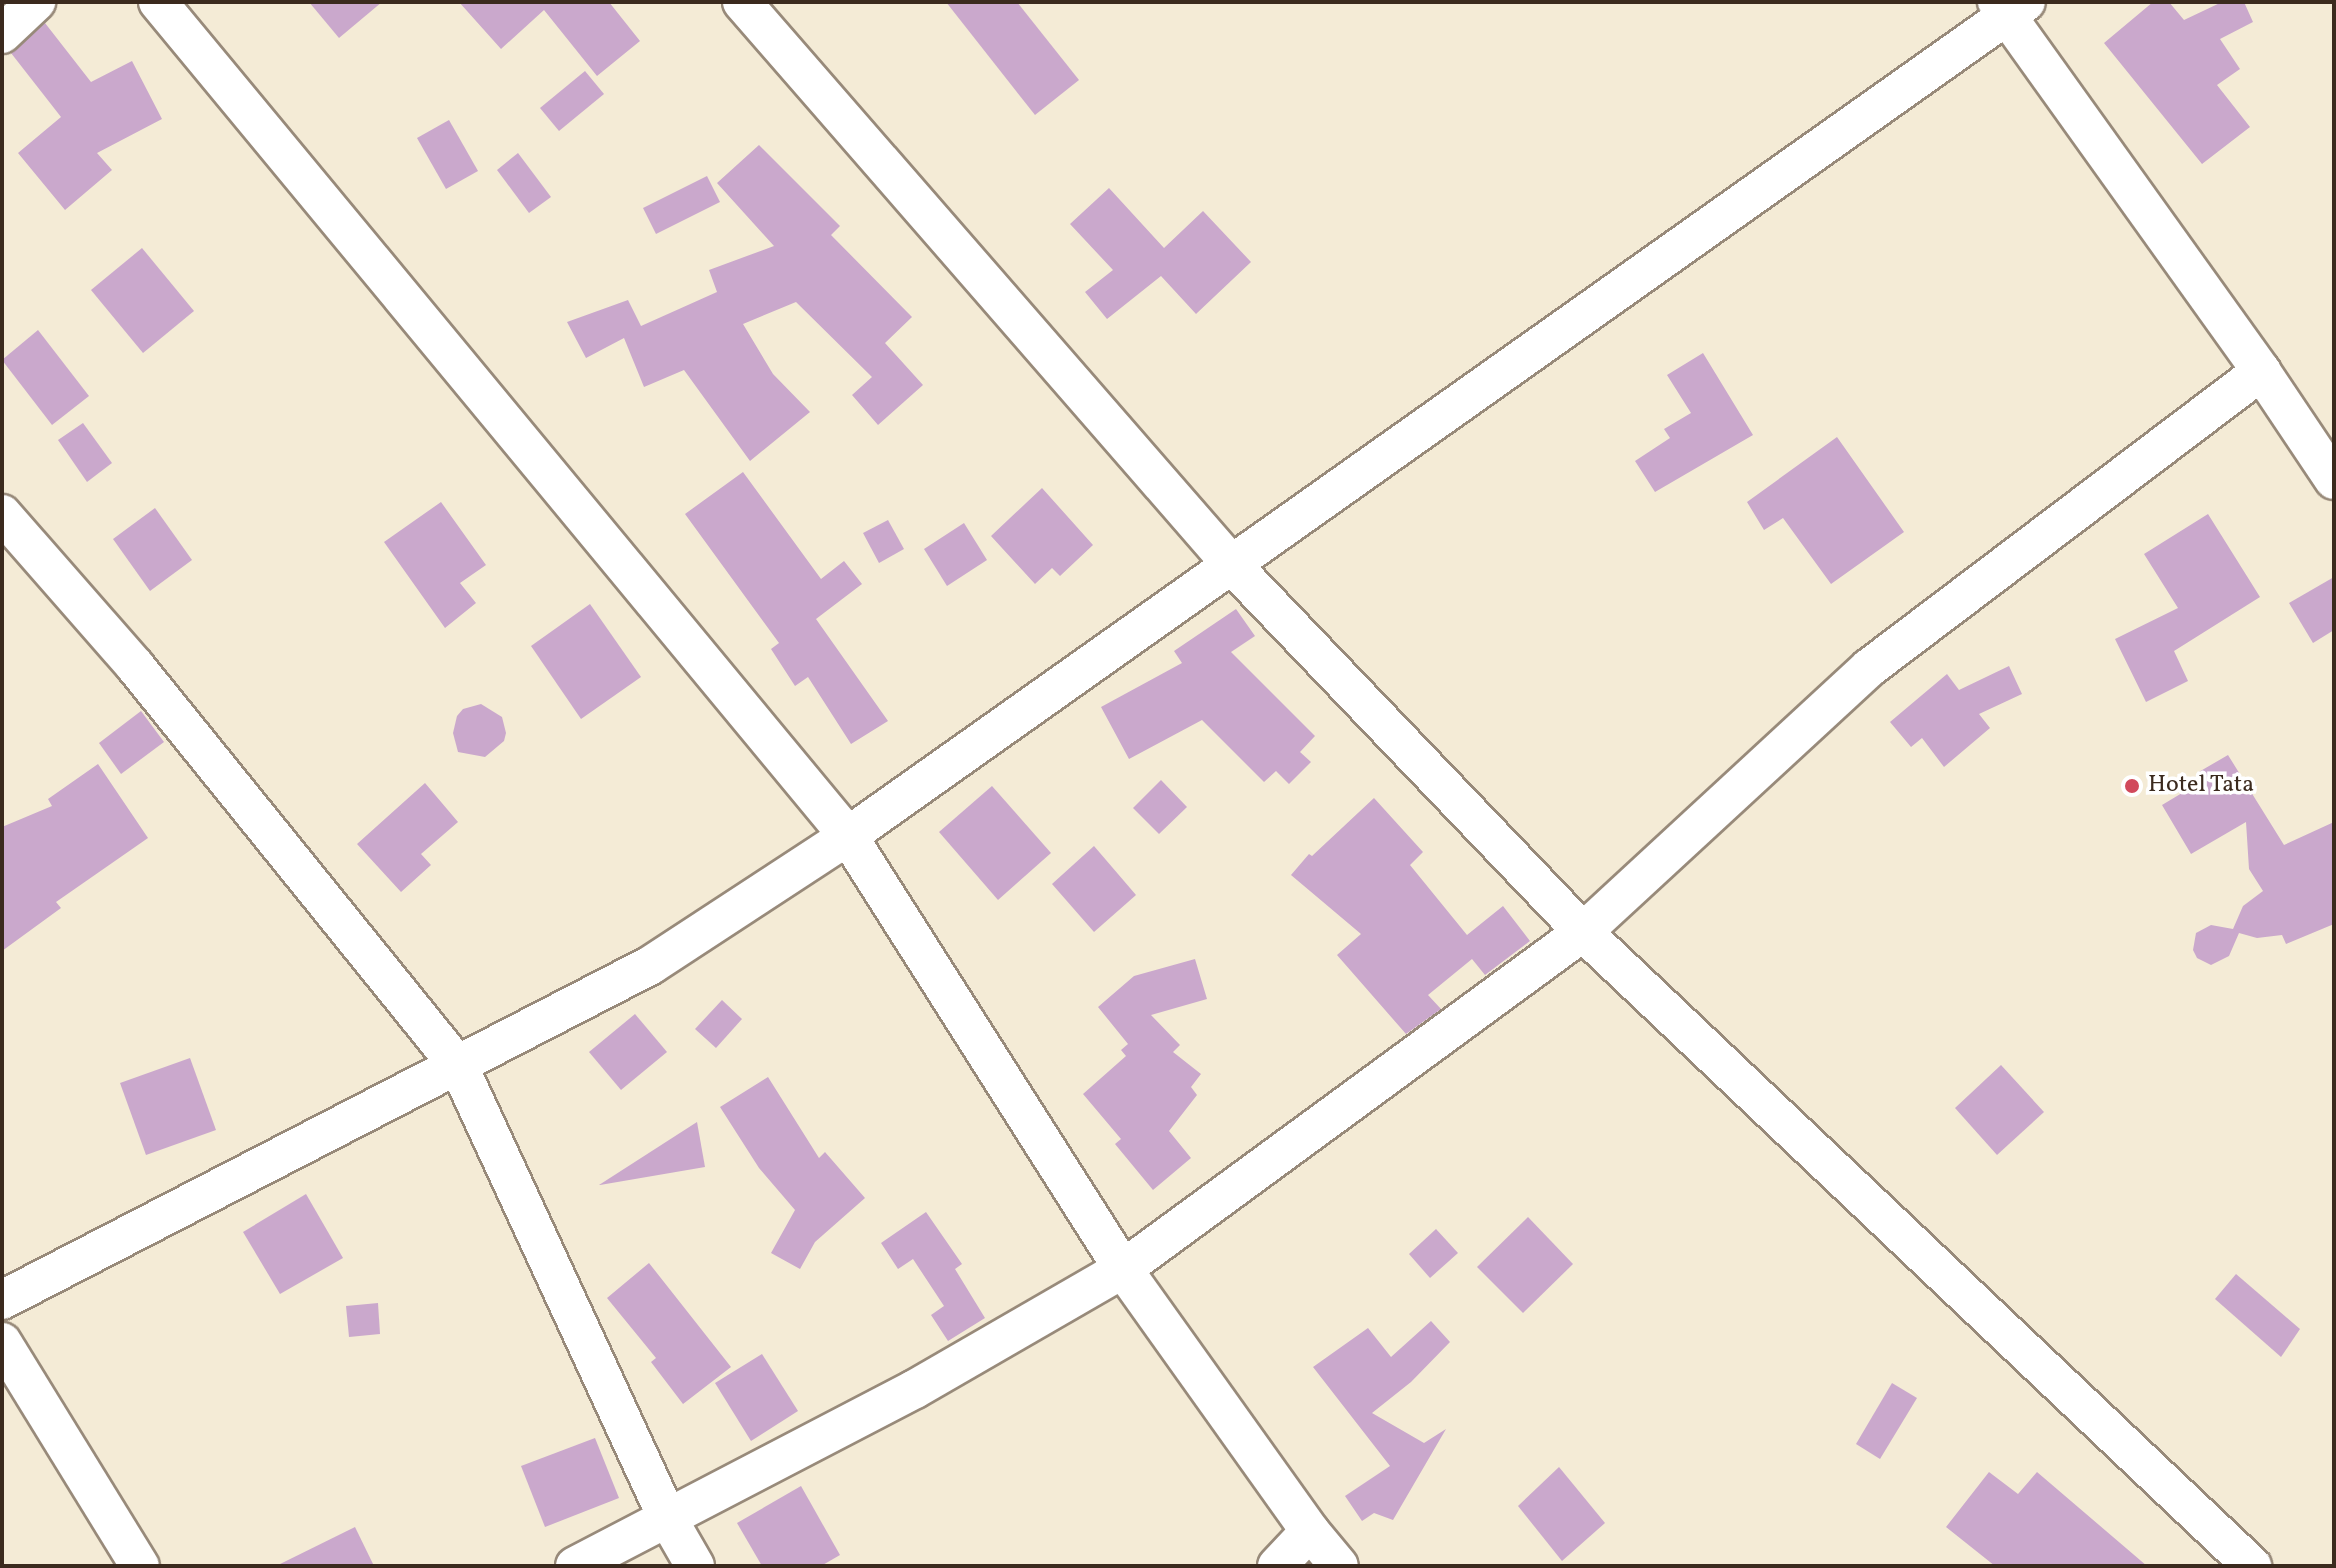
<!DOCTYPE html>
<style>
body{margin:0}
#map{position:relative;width:2336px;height:1568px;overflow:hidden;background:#f4ebd6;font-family:Vollkorn,serif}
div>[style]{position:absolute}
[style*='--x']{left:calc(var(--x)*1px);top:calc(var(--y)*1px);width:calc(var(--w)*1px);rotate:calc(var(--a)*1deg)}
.building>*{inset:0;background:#caa8cc}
.roads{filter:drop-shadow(2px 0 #988a7a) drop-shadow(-2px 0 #988a7a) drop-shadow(0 2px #988a7a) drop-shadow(0 -2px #988a7a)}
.street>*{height:38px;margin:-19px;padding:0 19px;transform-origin:19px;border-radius:19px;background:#fff}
.dots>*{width:22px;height:22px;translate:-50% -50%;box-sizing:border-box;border:4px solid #fff;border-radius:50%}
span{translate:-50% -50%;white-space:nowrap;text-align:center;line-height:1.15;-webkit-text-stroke:7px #fff;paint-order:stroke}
.poi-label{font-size:24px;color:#3b2a1e}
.left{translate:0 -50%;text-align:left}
.frame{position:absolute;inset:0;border:4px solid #3b2a1e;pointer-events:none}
</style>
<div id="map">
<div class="building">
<div style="clip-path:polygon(309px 2px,382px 2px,339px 38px)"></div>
<div style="clip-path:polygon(459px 2px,609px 2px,640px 41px,597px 76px,544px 10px,501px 49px)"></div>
<div style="clip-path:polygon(946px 2px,1017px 2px,1079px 80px,1035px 115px)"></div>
<div style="clip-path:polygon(2153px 2px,2169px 2px,2184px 20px,2222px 2px,2244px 2px,2253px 22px,2220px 39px,2240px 69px,2217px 85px,2250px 127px,2202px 164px,2104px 43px)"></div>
<div style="clip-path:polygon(45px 23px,91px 82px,132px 61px,162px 119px,97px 153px,112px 170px,65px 210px,18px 153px,61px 117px,11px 53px)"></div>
<div style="clip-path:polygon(585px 71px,604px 94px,559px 131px,540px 108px)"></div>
<div style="clip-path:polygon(449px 120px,478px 171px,446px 189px,417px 138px)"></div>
<div style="clip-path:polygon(759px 145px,840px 226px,831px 235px,912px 317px,885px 343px,923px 385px,878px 425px,852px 395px,872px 377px,796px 302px,743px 324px,773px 374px,810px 412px,750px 461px,684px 370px,644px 387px,624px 338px,586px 358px,567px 322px,628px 300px,641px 326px,717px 292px,709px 270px,774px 246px,717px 183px)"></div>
<div style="clip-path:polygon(518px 153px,551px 197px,529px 213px,497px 170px)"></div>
<div style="clip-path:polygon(707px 176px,720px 202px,656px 234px,643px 208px)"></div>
<div style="clip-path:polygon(1109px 188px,1164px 248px,1203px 211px,1251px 262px,1196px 314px,1161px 276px,1107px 319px,1085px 292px,1113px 270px,1070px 224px)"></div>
<div style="clip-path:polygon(142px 248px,194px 311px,143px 353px,91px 290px)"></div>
<div style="clip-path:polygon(38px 330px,89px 396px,52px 425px,2px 360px)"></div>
<div style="clip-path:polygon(1703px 353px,1753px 435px,1655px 492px,1635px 461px,1670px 438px,1664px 429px,1691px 413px,1667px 375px)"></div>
<div style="clip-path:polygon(83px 423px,112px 463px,87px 482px,58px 440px)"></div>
<div style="clip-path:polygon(1837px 437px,1904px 532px,1831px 584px,1783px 518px,1764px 530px,1747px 502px)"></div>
<div style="clip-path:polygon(743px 472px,821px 579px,844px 561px,862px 584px,816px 619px,888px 721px,851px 744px,808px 677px,795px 686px,771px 649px,779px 643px,685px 514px)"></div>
<div style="clip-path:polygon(1042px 488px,1093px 545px,1060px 576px,1052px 568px,1035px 584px,991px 536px)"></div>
<div style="clip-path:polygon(441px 502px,486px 565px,460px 583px,476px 603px,445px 628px,384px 542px)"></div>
<div style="clip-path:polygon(155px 508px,192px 560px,150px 591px,113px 539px)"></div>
<div style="clip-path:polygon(2208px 514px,2260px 597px,2174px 651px,2188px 681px,2146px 702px,2115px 639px,2178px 608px,2144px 554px)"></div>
<div style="clip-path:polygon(888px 520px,904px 549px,879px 563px,863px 533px)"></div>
<div style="clip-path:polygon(964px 523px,987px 560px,947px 586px,924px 549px)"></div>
<div style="clip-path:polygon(2334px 577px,2334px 630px,2313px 643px,2289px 603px)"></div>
<div style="clip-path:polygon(590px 604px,641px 677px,581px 719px,531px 646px)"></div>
<div style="clip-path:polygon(1236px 609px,1255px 636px,1231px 652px,1315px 736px,1300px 752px,1311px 762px,1289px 784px,1276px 771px,1264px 782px,1202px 720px,1129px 759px,1101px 707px,1182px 663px,1174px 651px)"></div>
<div style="clip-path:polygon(2009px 666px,2022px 694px,1979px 714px,1990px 728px,1944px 767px,1922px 738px,1911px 747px,1890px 722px,1947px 674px,1959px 690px)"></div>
<div style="clip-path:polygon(481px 704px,502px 717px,506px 733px,504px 741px,485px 757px,458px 752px,453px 733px,457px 716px,463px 709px)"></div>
<div style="clip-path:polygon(141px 711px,164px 742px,121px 774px,99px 743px)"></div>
<div style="clip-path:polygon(2228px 755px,2284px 845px,2334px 822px,2334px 924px,2286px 944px,2282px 935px,2257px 938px,2239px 933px,2229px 956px,2211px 965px,2197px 958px,2193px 950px,2196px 933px,2211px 925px,2233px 929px,2243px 906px,2263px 891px,2249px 869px,2246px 822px,2191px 854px,2162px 805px,2202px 781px,2197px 773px)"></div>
<div style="clip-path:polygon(98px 764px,148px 838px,56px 902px,61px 908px,2px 951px,2px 827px,52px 806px,48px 799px)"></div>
<div style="clip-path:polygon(1161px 780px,1187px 807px,1159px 834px,1133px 808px)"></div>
<div style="clip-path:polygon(425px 783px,458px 822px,421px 854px,431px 865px,401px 892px,357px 844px)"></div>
<div style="clip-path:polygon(992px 786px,1051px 853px,998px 900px,939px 832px)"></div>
<div style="clip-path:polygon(1374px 798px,1423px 852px,1410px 865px,1467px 935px,1503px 906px,1530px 941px,1485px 975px,1472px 959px,1428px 995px,1441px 1009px,1406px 1034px,1337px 955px,1361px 934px,1291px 875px,1309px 854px,1312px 856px)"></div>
<div style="clip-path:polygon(1094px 846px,1136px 895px,1094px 932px,1052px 884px)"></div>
<div style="clip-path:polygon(1195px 959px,1207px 999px,1151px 1015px,1180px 1045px,1173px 1052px,1201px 1074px,1191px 1087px,1197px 1095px,1169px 1131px,1191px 1158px,1153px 1190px,1115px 1144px,1121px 1139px,1083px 1094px,1126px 1056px,1121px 1050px,1128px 1044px,1098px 1007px,1134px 976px)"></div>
<div style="clip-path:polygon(722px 1000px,742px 1019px,716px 1048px,695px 1029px)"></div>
<div style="clip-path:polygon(635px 1014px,667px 1052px,621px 1090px,589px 1052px)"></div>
<div style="clip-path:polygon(190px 1058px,216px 1130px,146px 1155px,120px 1083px)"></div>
<div style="clip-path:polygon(2001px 1065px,2044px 1112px,1997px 1155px,1955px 1108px)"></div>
<div style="clip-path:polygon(768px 1077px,819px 1158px,825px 1152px,865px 1198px,815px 1242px,800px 1269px,771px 1253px,795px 1210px,759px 1168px,720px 1107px)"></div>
<div style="clip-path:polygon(697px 1122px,705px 1167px,600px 1185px,599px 1185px)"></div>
<div style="clip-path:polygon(306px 1194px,343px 1258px,280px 1294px,243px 1232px)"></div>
<div style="clip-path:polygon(926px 1212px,962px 1264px,955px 1269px,985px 1318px,948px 1341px,931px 1315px,944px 1306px,913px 1259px,898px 1269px,881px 1243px)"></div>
<div style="clip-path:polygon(1528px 1217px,1573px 1264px,1523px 1313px,1477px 1267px)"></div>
<div style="clip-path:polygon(1436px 1229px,1458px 1253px,1430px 1278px,1409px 1254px)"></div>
<div style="clip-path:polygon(649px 1263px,731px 1367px,683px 1404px,651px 1362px,656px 1358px,607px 1298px)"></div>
<div style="clip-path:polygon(2236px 1274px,2300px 1329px,2281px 1357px,2215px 1299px)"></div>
<div style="clip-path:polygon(378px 1303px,380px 1334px,349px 1337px,346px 1306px)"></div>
<div style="clip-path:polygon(1431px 1321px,1450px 1342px,1411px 1382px,1372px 1413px,1424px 1443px,1446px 1429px,1393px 1520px,1374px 1513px,1362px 1521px,1345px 1496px,1390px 1466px,1313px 1367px,1368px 1328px,1391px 1357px)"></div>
<div style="clip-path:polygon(762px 1354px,798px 1411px,751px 1441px,715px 1383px)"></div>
<div style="clip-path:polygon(1892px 1383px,1917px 1398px,1880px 1459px,1856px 1444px)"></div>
<div style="clip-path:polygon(595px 1438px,619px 1498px,545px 1527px,521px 1466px)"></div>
<div style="clip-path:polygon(1559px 1467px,1605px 1523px,1562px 1561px,1518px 1506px)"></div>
<div style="clip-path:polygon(1989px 1472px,2018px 1494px,2037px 1472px,2147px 1566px,1995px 1566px,1946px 1527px)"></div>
<div style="clip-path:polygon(801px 1486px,840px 1555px,821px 1566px,762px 1566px,737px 1523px)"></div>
<div style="clip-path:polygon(355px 1527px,374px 1566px,276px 1566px)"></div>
</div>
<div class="roads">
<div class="street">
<div style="--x:158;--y:2;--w:1082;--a:50.4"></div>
<div style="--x:848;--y:836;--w:513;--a:57.58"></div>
<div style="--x:1123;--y:1269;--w:322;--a:54.5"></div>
<div style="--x:1310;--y:1531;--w:45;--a:50.4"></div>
<div style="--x:742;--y:2;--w:745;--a:48.97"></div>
<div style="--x:1231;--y:564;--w:509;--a:46.27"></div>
<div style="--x:1583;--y:932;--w:922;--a:43.46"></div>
<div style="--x:1997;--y:2;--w:454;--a:54.4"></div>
<div style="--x:2261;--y:371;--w:131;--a:56.2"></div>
<div style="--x:2;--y:34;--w:47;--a:-43.3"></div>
<div style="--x:2;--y:514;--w:202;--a:48.8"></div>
<div style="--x:135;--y:666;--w:516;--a:51.06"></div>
<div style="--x:459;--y:1067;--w:498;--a:65.2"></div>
<div style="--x:668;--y:1519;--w:54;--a:60.1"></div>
<div style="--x:2;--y:1300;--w:730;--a:-27.3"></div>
<div style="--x:651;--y:965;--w:235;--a:-33.2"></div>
<div style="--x:848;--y:836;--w:1443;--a:-35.3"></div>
<div style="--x:2;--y:1342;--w:263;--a:58.4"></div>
<div style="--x:575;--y:1566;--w:383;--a:-27.5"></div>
<div style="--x:915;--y:1389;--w:240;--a:-30"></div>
<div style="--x:1123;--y:1269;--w:570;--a:-36.23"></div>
<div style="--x:1583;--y:932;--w:389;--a:-42.7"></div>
<div style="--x:1869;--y:668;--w:492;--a:-37.1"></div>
<div style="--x:1277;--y:1566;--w:48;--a:-46.7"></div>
</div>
</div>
<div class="dots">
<div style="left:2132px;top:786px;background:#d1495b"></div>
</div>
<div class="poi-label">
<span class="left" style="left:2148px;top:786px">Hotel Tata</span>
</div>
<div class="frame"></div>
</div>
